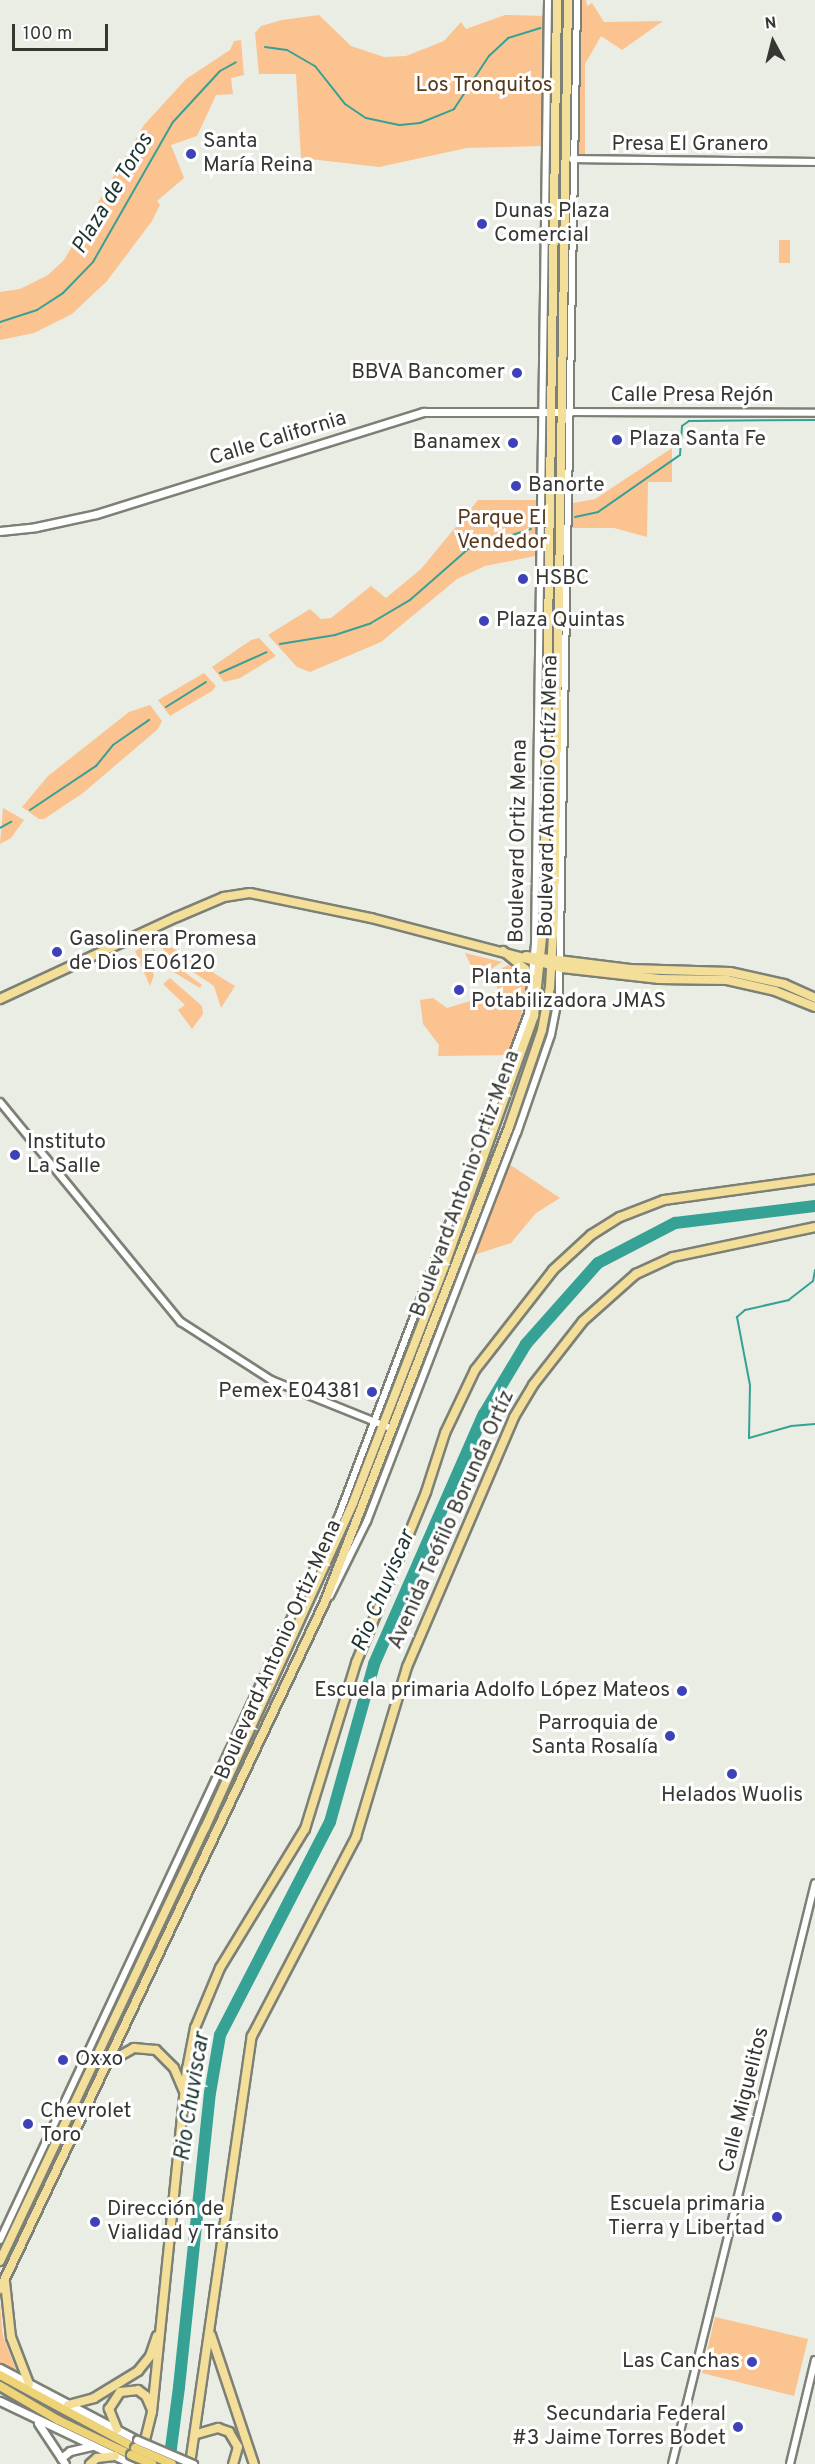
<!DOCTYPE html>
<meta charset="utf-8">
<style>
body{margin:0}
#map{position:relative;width:815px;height:2464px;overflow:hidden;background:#e9ede3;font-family:Overpass,sans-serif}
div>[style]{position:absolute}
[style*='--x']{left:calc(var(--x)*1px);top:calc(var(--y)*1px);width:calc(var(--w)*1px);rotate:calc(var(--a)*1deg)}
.green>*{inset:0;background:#fbc390}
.stream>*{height:2px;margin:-1px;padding:0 1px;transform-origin:1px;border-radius:1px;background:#36a195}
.river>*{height:12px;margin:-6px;padding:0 6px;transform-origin:6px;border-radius:6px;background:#36a195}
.roads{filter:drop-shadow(2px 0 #7c8076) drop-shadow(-2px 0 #7c8076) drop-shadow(0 2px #7c8076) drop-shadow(0 -2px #7c8076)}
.tertiary>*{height:6px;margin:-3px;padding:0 3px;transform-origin:3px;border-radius:3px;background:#fff}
.secondary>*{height:7px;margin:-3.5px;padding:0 3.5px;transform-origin:3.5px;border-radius:3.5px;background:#fff}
.primary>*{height:8px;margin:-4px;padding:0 4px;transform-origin:4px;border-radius:4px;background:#f3df99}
.trunk>*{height:8px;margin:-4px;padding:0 4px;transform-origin:4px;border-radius:4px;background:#efd477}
.bridges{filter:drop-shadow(2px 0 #7c8076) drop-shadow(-2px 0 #7c8076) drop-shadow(0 2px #7c8076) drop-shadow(0 -2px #7c8076)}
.secondary-bridge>*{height:7px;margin:-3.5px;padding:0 3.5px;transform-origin:3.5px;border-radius:3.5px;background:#fff}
.trunk-bridge>*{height:8px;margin:-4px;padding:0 4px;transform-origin:4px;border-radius:4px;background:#efd477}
.dots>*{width:16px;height:16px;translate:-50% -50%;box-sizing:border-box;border:3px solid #fff;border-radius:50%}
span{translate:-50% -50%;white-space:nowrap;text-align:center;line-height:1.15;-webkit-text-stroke:6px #fff;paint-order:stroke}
.park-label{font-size:21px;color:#57391c}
.poi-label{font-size:21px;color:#363733}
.left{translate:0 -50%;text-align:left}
.right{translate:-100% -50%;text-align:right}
.street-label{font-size:21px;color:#363733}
.water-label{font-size:22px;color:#1c3430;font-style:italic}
.north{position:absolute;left:743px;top:12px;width:60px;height:60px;-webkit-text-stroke:4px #fff;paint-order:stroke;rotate:353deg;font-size:16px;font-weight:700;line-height:24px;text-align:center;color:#363733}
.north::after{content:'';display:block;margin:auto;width:21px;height:27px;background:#363733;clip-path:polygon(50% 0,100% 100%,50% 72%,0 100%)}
.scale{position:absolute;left:12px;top:24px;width:96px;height:27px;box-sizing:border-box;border:3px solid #363733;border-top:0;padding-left:8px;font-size:18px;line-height:21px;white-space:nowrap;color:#363733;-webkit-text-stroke:4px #fff;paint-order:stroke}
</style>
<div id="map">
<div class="green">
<div style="clip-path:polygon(579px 0,586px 0,587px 6px,592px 3px,604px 22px,663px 21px,622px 50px,601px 36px,585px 64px,585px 156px,578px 156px,577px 153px)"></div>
<div style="clip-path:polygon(319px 15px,351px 46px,384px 57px,406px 56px,444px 41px,461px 22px,466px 29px,505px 15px,546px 16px,544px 146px,467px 148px,379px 167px,301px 158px,296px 74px,259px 74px,255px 33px,261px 26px,282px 20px)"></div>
<div style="clip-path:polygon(241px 40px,244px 75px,231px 78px,233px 94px,216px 95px,197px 136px,171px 145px,184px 178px,157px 201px,160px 205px,152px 221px,107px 281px,72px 314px,34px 333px,0 340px,0 292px,20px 289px,48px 275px,64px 260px,144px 125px,186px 79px,230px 50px,234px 41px)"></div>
<div style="clip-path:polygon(779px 240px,790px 240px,790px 263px,779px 263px)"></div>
<div style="clip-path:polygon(672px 448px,672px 482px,648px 482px,647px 537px,614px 528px,572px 528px,573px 503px,595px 499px)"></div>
<div style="clip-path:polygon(478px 500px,536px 500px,535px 556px,485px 566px,457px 579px,381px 642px,310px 672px,297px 667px,268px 635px,310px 609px,321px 619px,331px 618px,371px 586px,386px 598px,421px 569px)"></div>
<div style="clip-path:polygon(259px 638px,276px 656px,240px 678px,224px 682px,212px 667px,251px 640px)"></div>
<div style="clip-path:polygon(204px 673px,216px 686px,212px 691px,170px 716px,158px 700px)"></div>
<div style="clip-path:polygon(150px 705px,162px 721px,158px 729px,83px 793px,44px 819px,39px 819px,22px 807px,48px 776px,129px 712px)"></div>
<div style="clip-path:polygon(3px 808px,24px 820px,11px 838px,0 844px)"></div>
<div style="clip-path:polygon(158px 939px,235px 986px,221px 1008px,214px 986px,166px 954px)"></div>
<div style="clip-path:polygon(141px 948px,154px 975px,150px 986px,135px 951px)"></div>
<div style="clip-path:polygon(152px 948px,202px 985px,200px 988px,160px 964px)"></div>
<div style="clip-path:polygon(465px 953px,502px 962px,477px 978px)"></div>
<div style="clip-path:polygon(508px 965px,522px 974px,527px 994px,510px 1055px,438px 1056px,439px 1045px,423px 1024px,420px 1000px,433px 998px,447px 1008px,477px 999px,498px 991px,495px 980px,499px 970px)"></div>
<div style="clip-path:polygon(170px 978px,202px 1006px,203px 1014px,192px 1029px,178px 1010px,185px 1005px,163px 984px)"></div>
<div style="clip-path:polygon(509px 1164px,560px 1198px,536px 1213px,511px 1243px,474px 1255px)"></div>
<div style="clip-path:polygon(0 2303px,3px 2336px,17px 2372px,0 2363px)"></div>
<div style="clip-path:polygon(715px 2317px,808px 2339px,794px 2396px,702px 2373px)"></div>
</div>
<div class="stream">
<div style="--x:265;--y:47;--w:22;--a:8"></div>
<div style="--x:287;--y:50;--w:32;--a:30"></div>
<div style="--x:315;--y:66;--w:48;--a:51.7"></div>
<div style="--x:345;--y:104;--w:25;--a:34"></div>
<div style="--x:366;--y:118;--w:35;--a:12"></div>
<div style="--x:400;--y:125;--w:20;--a:-6"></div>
<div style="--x:420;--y:123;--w:37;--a:-22"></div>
<div style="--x:454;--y:109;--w:64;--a:-56.6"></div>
<div style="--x:489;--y:56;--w:26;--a:-43"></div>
<div style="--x:508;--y:38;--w:34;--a:-17"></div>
<div style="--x:0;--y:322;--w:39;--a:-18"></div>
<div style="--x:37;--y:310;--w:31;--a:-33"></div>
<div style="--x:63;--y:293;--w:43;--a:-45.9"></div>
<div style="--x:93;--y:262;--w:161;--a:-60.3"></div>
<div style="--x:173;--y:122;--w:69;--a:-47.3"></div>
<div style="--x:220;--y:71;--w:18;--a:-29"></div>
<div style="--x:575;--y:517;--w:24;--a:-12"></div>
<div style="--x:598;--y:512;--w:100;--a:-34.8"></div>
<div style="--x:680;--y:455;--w:29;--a:-86"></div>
<div style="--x:682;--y:426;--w:9;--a:-36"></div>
<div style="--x:689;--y:421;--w:126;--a:-0.5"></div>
<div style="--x:280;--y:644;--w:56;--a:-9.3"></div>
<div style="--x:335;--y:635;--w:38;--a:-18"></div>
<div style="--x:371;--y:623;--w:45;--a:-30.5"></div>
<div style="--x:410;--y:600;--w:77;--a:-41.3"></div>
<div style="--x:468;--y:549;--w:66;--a:-17.6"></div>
<div style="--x:220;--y:673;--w:51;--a:-24.1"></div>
<div style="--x:166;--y:707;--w:47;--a:-32"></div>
<div style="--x:30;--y:810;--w:79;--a:-33.7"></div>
<div style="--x:96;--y:766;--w:27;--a:-51"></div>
<div style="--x:113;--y:745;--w:44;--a:-34.8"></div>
<div style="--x:0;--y:828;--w:13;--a:-29"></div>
<div style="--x:815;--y:1270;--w:11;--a:100"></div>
<div style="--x:813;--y:1281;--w:31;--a:142"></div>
<div style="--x:789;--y:1300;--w:45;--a:167.2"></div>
<div style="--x:745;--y:1310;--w:11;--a:139"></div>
<div style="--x:737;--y:1317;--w:69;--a:79.2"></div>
<div style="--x:750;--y:1385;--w:53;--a:91.1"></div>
<div style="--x:749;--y:1438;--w:44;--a:-15.9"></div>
<div style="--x:791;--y:1426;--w:24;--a:-5"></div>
</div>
<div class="river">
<div style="--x:164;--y:2464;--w:17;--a:-66"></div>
<div style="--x:171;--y:2448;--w:62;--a:-82.5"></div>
<div style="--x:179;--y:2387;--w:296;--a:-84"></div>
<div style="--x:210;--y:2093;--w:59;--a:-80.2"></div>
<div style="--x:220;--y:2035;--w:240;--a:-62.7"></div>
<div style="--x:330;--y:1822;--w:164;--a:-74.4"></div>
<div style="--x:374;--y:1664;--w:273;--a:-66.3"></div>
<div style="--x:484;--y:1414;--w:82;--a:-59"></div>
<div style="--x:526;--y:1344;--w:108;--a:-48.4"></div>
<div style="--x:598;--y:1263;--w:87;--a:-27.5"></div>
<div style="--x:675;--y:1223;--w:141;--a:-6.9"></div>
</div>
<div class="roads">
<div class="tertiary">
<div style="--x:572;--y:159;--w:243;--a:0.7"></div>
<div style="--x:570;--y:412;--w:245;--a:0.2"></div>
<div style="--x:0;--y:1102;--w:285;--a:50.6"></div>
<div style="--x:181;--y:1322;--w:107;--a:32.8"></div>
<div style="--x:271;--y:1380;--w:131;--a:21.9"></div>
<div style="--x:330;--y:1596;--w:84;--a:-63.7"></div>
<div style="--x:367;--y:1521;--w:416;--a:-68.9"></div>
<div style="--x:517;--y:1133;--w:104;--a:-70.9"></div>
<div style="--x:551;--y:1035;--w:42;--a:-79"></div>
<div style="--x:559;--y:994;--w:994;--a:-88.96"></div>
<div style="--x:0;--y:2240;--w:800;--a:-64.94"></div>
<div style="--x:339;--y:1515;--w:535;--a:-69.33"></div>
<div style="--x:528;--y:1014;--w:70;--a:-84.3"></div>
<div style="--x:535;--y:944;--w:944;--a:-89.21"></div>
<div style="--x:672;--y:2464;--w:598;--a:-76.17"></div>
<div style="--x:790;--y:2464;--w:107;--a:-76.5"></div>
</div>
<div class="secondary">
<div style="--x:0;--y:531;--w:36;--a:-6"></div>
<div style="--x:36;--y:527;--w:61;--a:-12.2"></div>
<div style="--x:96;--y:514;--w:343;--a:-17.3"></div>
<div style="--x:423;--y:412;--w:147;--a:0"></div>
<div style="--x:0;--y:2368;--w:155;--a:27.7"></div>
<div style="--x:0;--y:2401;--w:146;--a:25.5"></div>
<div style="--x:38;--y:2423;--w:49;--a:56.6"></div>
<div style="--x:61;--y:2458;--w:11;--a:-38"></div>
<div style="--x:70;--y:2451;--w:22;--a:-13"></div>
</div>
<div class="primary">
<div style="--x:503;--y:951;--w:28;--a:39"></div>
<div style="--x:525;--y:969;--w:15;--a:58"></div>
<div style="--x:526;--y:956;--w:105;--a:7.1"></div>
<div style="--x:630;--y:969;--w:100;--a:1.7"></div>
<div style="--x:730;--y:972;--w:55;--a:12.5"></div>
<div style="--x:784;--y:984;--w:34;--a:24"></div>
<div style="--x:0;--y:999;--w:195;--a:-24.9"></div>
<div style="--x:177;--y:917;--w:51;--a:-23.1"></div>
<div style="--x:224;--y:897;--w:26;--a:-9"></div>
<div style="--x:250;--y:893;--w:124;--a:11.7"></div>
<div style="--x:371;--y:918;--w:197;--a:14.7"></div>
<div style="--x:562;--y:968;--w:98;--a:6.5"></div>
<div style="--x:659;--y:979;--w:68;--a:0.8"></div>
<div style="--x:727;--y:980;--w:49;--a:12.9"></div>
<div style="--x:775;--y:991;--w:43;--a:21.8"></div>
<div style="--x:116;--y:2058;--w:21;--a:-29"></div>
<div style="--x:134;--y:2048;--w:22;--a:5"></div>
<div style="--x:156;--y:2050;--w:25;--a:45"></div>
<div style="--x:174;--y:2068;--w:25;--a:67"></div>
<div style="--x:0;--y:2261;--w:479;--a:-64.7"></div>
<div style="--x:205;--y:1828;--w:357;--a:-65.5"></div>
<div style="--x:353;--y:1503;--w:253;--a:-68.9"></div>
<div style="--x:444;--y:1267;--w:267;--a:-70.3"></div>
<div style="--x:534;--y:1016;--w:99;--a:-84.2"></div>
<div style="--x:544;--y:918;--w:918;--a:-89.19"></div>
<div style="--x:5;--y:2282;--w:55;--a:83.8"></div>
<div style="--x:11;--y:2337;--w:50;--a:69"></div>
<div style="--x:0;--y:2289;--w:758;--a:-64.69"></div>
<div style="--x:324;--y:1604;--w:512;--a:-68.8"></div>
<div style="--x:509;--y:1127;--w:102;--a:-71.2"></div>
<div style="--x:542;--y:1030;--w:44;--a:-79.5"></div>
<div style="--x:550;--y:987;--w:69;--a:-86.7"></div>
<div style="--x:554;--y:918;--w:918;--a:-89.13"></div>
<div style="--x:211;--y:2335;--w:136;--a:71.6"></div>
<div style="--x:68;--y:2405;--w:27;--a:-15"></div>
<div style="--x:94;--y:2398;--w:52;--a:-31.5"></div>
<div style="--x:138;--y:2371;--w:19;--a:-51"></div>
<div style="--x:150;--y:2356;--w:21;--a:-71"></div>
<div style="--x:117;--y:2429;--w:22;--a:-112"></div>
<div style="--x:109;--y:2409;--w:20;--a:-57"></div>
<div style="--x:120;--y:2392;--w:18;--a:-6"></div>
<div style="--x:138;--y:2390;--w:10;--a:37"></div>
<div style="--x:146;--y:2396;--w:15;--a:67"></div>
<div style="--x:197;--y:2434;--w:22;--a:-16"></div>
<div style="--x:218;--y:2428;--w:12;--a:20"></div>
<div style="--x:229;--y:2432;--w:17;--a:59"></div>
<div style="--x:238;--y:2447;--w:18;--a:106"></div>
<div style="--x:90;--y:2464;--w:9;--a:-41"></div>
<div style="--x:97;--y:2458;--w:18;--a:-6"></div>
<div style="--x:139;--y:2464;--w:54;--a:-76"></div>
<div style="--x:152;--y:2412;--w:345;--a:-84.2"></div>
<div style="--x:187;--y:2069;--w:42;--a:-79"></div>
<div style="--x:195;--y:2028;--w:65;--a:-67.4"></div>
<div style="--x:220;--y:1968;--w:163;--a:-58.6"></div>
<div style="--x:305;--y:1829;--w:174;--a:-72.9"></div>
<div style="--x:356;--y:1663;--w:185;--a:-67.7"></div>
<div style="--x:426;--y:1492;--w:62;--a:-72.1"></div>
<div style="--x:445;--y:1433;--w:70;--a:-64.5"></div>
<div style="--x:475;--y:1370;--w:127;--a:-52"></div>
<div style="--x:553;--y:1270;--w:52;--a:-42.6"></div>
<div style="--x:591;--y:1235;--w:34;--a:-32"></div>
<div style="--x:620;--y:1217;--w:47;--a:-21.1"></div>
<div style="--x:664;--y:1200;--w:152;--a:-7.9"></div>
<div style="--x:190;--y:2464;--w:432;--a:-81.8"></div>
<div style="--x:252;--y:2036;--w:225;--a:-62.4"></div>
<div style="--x:356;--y:1837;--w:177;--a:-73.3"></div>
<div style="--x:407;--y:1667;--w:272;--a:-66.8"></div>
<div style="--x:514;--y:1417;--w:37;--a:-59"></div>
<div style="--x:533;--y:1385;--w:81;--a:-52"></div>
<div style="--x:583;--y:1321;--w:71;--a:-41.6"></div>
<div style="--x:636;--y:1274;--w:41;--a:-24.7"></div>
<div style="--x:673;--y:1257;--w:145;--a:-11.9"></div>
</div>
<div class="trunk">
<div style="--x:0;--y:2375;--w:153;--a:28.4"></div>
<div style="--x:0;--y:2386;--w:67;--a:30.4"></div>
<div style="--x:58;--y:2420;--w:81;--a:25.6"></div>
</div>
</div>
<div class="bridges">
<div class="secondary-bridge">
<div style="--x:137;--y:2440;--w:61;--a:23.2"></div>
</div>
<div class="trunk-bridge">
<div style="--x:135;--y:2448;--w:40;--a:23.4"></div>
<div style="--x:131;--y:2455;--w:23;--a:23"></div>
</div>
</div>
<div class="dots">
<div style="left:191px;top:154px;background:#3d43b7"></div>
<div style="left:482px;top:224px;background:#3d43b7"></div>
<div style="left:517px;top:373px;background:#3d43b7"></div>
<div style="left:617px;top:440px;background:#3d43b7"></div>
<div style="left:513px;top:443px;background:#3d43b7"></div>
<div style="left:516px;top:486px;background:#3d43b7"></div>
<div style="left:523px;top:579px;background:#3d43b7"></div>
<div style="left:484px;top:621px;background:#3d43b7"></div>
<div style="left:57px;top:952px;background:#3d43b7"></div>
<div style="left:459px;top:990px;background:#3d43b7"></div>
<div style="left:15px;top:1155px;background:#3d43b7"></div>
<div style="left:372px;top:1392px;background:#3d43b7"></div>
<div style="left:682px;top:1691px;background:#3d43b7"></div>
<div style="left:670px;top:1736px;background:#3d43b7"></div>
<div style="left:732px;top:1774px;background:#3d43b7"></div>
<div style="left:63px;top:2060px;background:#3d43b7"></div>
<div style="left:28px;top:2124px;background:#3d43b7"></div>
<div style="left:777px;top:2217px;background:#3d43b7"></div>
<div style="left:95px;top:2222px;background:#3d43b7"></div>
<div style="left:752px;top:2362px;background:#3d43b7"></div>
<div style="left:738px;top:2427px;background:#3d43b7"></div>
</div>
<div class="park-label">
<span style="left:484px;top:86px">Los Tronquitos</span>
<span style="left:502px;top:531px">Parque El<br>Vendedor</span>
</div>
<div class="poi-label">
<span class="left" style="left:203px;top:154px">Santa<br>María Reina</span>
<span class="left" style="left:494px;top:224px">Dunas Plaza<br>Comercial</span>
<span class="right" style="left:505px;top:373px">BBVA Bancomer</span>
<span class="left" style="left:629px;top:440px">Plaza Santa Fe</span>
<span class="right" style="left:501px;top:443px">Banamex</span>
<span class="left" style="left:528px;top:486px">Banorte</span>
<span class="left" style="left:535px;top:579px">HSBC</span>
<span class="left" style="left:496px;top:621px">Plaza Quintas</span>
<span class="left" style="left:69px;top:952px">Gasolinera Promesa<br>de Dios E06120</span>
<span class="left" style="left:471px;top:990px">Planta<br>Potabilizadora JMAS</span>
<span class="left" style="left:27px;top:1155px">Instituto<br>La Salle</span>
<span class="right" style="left:360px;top:1392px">Pemex E04381</span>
<span class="right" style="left:670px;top:1691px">Escuela primaria Adolfo López Mateos</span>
<span class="right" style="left:658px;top:1736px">Parroquia de<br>Santa Rosalía</span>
<span style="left:732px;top:1796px">Helados Wuolis</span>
<span class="left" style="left:75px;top:2060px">Oxxo</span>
<span class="left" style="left:40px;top:2124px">Chevrolet<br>Toro</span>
<span class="right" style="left:765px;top:2217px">Escuela primaria<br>Tierra y Libertad</span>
<span class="left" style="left:107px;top:2222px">Dirección de<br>Vialidad y Tránsito</span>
<span class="right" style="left:740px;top:2362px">Las Canchas</span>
<span class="right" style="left:726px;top:2427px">Secundaria Federal<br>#3 Jaime Torres Bodet</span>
</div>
<div class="street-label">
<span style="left:690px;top:145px">Presa El Granero</span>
<span style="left:692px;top:396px">Calle Presa Rejón</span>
<span style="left:278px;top:439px;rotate:-17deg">Calle California</span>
<span style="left:549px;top:796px;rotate:-89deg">Boulevard Antonio Ortíz Mena</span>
<span style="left:519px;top:841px;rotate:-89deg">Boulevard Ortiz Mena</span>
<span style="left:466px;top:1184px;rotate:-70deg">Boulevard Antonio Ortiz Mena</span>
<span style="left:452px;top:1520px;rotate:-66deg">Avenida Teófilo Borunda Ortíz</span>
<span style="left:279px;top:1650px;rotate:-66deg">Boulevard Antonio Ortiz Mena</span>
<span style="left:745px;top:2100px;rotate:-76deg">Calle Miguelitos</span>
</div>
<div class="water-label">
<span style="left:113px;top:194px;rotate:-59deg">Plaza de Toros</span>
<span style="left:384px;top:1591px;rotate:-67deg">Rio Chuviscar</span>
<span style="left:193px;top:2097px;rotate:-81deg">Rio Chuviscar</span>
</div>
<div class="north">N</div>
<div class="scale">100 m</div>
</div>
